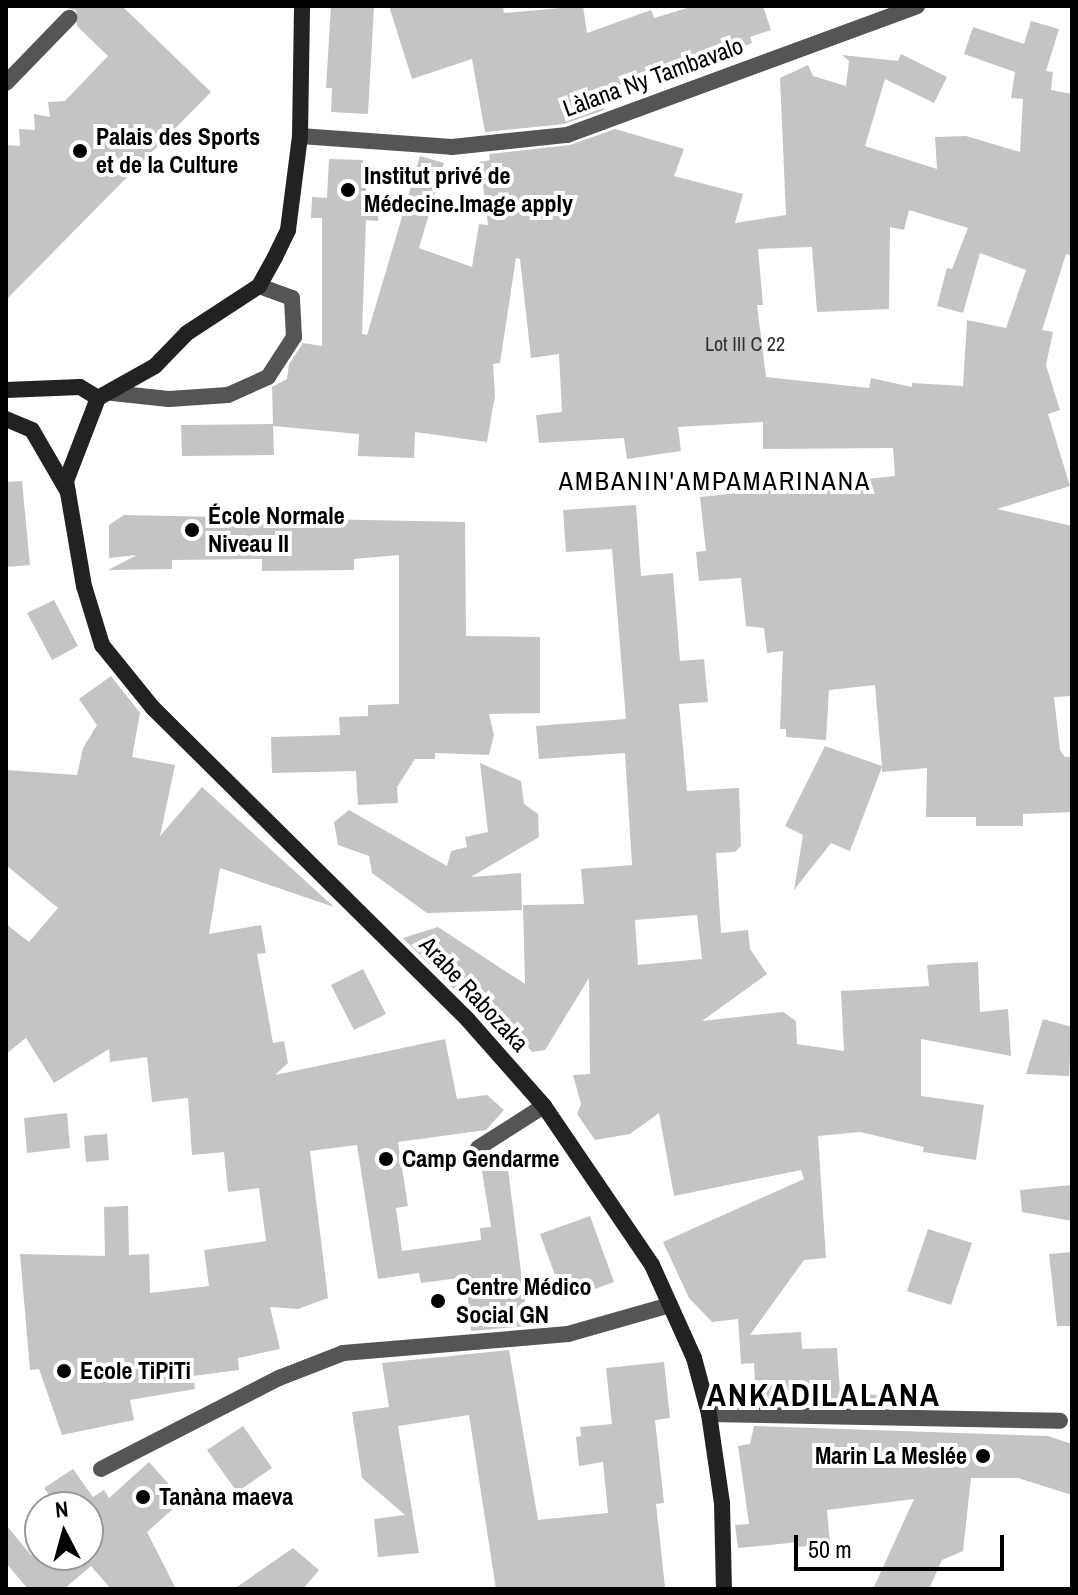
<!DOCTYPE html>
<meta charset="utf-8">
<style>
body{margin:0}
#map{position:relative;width:1078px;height:1595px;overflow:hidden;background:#fff;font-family:"Archivo Narrow",sans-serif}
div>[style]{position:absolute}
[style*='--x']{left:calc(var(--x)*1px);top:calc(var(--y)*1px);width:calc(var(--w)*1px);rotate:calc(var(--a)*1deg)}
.building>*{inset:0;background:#c4c4c4}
.lane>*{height:16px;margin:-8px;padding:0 8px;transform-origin:8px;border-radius:8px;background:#555}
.street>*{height:16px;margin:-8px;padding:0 8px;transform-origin:8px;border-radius:8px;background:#555}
.secondary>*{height:16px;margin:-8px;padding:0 8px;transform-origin:8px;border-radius:8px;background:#222}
.dots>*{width:22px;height:22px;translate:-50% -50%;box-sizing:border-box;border:4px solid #fff;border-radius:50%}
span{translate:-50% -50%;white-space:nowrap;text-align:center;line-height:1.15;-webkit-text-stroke:8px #fff;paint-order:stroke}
.number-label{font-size:20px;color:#313131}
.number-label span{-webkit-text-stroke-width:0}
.street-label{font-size:24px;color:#000}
.poi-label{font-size:24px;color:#000;font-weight:700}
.left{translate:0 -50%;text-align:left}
.right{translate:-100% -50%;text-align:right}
.neighbourhood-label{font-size:26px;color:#000;letter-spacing:2px}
.district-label{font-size:32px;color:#000;font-weight:700;letter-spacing:2px}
.frame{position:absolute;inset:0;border:8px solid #000;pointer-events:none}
.north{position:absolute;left:24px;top:1491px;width:80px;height:80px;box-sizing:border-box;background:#fff;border:2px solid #999;border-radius:50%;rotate:354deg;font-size:22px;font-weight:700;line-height:32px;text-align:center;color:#000}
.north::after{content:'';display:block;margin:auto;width:28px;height:36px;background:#000;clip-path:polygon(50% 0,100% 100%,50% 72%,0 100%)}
.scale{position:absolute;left:794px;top:1535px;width:210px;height:36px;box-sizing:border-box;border:4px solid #000;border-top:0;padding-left:10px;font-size:24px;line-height:28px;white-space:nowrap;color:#000;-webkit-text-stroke:6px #fff;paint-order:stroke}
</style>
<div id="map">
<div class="building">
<div style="clip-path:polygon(56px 6px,122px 6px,211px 92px,6px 300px,6px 145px,20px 146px,19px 129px,35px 130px,34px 114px,50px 117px,48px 102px,65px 101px,108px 56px,77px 26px,76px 10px)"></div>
<div style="clip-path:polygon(331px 6px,374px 6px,368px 114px,331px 112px,332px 88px,326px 88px)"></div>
<div style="clip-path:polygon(389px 6px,503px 6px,504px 13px,583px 6px,587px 33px,651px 10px,654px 18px,694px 6px,763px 6px,771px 30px,750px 37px,752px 43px,739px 49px,704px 59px,702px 55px,600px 92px,604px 110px,564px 124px,485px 132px,472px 59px,412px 79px)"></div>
<div style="clip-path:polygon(evenodd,1031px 21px,1059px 29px,1046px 71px,1053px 72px,1051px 90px,1072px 94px,1072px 256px,1066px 254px,1042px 330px,1053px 332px,1046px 365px,1060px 410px,1048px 414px,1070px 486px,997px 509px,1072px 526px,1072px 696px,1054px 697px,1060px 750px,1065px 757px,1072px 757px,1072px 812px,1023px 814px,1023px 826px,976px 826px,976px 817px,926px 817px,927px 768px,882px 772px,882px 767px,850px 851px,831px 843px,794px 890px,803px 835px,785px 826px,825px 746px,882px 766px,875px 685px,829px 690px,826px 740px,786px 737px,786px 729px,780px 729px,783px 651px,767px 653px,764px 628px,746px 626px,741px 578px,699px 581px,696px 552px,706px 551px,700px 497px,895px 476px,893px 448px,763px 449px,763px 422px,678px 427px,681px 451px,627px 459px,624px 438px,539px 443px,536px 415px,562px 412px,559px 354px,531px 358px,520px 259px,516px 258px,500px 363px,493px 364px,495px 395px,487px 442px,415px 432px,414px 458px,358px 456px,359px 434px,273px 426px,274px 455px,182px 456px,181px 425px,273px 424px,272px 387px,287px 379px,289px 364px,303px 343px,322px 346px,322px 218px,311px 218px,312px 197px,327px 198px,329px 159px,363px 160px,367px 200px,379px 200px,378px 221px,366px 220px,362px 334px,367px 335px,420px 156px,444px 163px,419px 248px,472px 267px,479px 224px,488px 225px,480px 162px,490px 160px,489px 154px,570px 145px,615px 129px,684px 149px,674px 176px,743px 194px,735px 223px,786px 215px,780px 78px,808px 65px,813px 76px,846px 86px,849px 61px,842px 55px,898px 61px,901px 54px,947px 77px,934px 103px,885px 79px,865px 146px,937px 169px,935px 137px,966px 136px,1020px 152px,1023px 99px,1011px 98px,1015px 72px,964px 54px,973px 27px,1024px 44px,1031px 21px,909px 210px,968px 228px,952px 269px,947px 268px,937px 306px,963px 313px,980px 253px,1026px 270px,1006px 328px,967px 320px,963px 386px,912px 383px,912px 387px,871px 378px,869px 388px,766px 377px,757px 305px,763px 305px,758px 249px,812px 247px,817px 312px,889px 309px,890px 227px,904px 230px,909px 210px)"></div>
<div style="clip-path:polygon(22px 481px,30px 565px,6px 567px,6px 482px)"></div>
<div style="clip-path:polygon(evenodd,636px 505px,641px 576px,673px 573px,680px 661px,704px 659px,708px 702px,679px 704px,687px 791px,739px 788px,741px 846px,735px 852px,716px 853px,721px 933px,748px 930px,750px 949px,767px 974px,702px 1021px,783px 1012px,796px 1021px,797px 1044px,844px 1051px,841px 991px,929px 986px,927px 965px,954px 963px,978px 962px,980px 1012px,1008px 1009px,1011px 1056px,921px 1039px,921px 1096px,984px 1105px,976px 1160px,923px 1152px,924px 1147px,860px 1132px,818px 1136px,826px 1258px,804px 1260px,750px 1335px,801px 1332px,802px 1349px,837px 1348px,840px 1392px,927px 1399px,926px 1407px,758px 1404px,763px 1381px,755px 1382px,754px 1363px,741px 1364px,738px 1319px,712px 1322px,689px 1298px,663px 1242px,804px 1179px,801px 1170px,674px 1196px,659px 1113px,630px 1134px,595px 1140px,577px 1114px,581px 1104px,573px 1075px,590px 1074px,589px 978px,545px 1050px,532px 1052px,474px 979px,462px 998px,403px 938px,438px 927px,525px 984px,523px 905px,584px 904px,581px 869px,632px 865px,625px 753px,539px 759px,536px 726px,626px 719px,612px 549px,566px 552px,563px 510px,636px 505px,697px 915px,702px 959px,638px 965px,635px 920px,697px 915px)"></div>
<div style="clip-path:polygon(124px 515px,465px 522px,466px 636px,540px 637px,540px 713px,489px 714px,494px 735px,489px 755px,435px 753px,435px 759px,415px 759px,397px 787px,398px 803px,358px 805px,356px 771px,272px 773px,271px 737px,340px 735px,339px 717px,368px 716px,368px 705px,399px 704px,399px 555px,354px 559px,354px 570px,262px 571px,262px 559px,172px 560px,172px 569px,108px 570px,137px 555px,109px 558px,109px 525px)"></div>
<div style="clip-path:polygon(54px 600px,78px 646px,52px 660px,27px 613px)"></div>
<div style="clip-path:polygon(111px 676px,140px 713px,132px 757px,175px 765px,160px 836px,202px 787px,334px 907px,220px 868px,209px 934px,261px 925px,266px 953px,257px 954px,273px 1043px,284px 1041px,288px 1063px,275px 1075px,445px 1039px,457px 1099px,487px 1095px,504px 1110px,486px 1130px,398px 1142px,408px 1206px,396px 1208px,402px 1251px,481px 1240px,480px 1228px,491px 1227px,480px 1159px,506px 1154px,528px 1326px,471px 1331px,466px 1277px,421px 1283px,419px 1273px,378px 1279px,357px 1145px,310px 1151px,328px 1298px,298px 1309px,270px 1307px,280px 1349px,238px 1358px,239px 1370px,193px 1376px,195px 1389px,130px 1400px,134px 1420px,62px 1435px,39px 1369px,30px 1370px,20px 1254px,105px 1256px,104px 1207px,128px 1206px,129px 1255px,149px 1254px,150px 1293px,209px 1286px,204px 1250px,266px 1241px,259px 1188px,228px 1192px,224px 1152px,192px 1155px,188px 1098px,152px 1102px,147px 1057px,110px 1062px,109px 1049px,54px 1083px,26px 1038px,6px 1054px,6px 924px,29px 942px,58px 908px,6px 865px,6px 770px,77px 775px,83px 748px,97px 725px,79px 699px)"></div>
<div style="clip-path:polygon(480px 763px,521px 781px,524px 804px,538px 814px,539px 837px,471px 877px,521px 873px,522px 910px,427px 913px,372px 873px,369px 856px,338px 845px,334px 822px,349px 810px,447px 866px,451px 851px,467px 847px,465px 837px,488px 832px)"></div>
<div style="clip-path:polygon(363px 969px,386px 1014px,354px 1030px,331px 985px)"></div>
<div style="clip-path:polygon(1043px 1019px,1072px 1027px,1069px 1076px,1026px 1074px)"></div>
<div style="clip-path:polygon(67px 1113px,70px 1148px,27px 1153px,24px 1118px)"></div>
<div style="clip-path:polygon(107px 1134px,109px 1160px,86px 1162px,84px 1136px)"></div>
<div style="clip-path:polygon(1072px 1185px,1072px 1221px,1022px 1212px,1020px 1190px)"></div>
<div style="clip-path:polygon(590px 1216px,614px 1282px,564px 1300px,540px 1234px)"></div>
<div style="clip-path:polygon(928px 1229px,972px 1243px,951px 1305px,907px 1291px)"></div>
<div style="clip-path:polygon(1072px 1252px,1072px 1326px,1057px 1326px,1049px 1254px)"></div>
<div style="clip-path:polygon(509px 1350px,538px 1520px,608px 1513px,603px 1462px,579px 1466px,576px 1437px,581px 1436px,580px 1427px,612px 1424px,606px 1368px,664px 1362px,670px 1418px,655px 1420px,664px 1503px,656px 1504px,665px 1587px,496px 1589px,469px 1415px,398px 1426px,419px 1553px,378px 1557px,374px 1519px,405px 1515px,362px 1478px,352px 1412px,389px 1407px,382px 1363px)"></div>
<div style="clip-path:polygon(243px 1426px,272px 1468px,237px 1492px,207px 1450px)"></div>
<div style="clip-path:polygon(754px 1426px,1048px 1436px,1072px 1444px,1072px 1495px,1018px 1478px,971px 1478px,963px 1551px,942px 1560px,929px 1589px,873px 1589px,914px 1499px,827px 1510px,830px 1544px,796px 1547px,799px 1542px,738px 1548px,735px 1525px,749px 1524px,738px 1446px,750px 1444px)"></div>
<div style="clip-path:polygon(149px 1462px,183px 1500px,147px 1532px,176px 1589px,111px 1589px,91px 1566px,64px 1589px,28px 1589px,6px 1563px,6px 1525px,31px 1555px,88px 1555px,88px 1507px,57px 1507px,44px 1488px,73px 1469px,93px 1497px,104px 1490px,109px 1498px)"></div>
<div style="clip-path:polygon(293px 1548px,319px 1570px,303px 1589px,234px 1589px)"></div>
</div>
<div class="lane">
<div style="--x:6;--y:83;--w:91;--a:-45.9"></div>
<div style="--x:112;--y:393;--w:57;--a:6"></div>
<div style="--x:169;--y:399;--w:59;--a:-3.9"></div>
<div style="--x:228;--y:395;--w:44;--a:-24.2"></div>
<div style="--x:268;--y:377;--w:48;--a:-57"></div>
<div style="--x:294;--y:337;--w:39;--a:-93"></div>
<div style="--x:292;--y:298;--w:35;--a:-160"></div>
<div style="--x:478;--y:1148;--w:78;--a:-32.5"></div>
</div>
<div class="street">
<div style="--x:300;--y:136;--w:152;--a:4.1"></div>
<div style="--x:452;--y:147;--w:116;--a:-6"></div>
<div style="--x:567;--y:135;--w:373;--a:-20.2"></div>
<div style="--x:709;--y:1414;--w:351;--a:1.1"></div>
<div style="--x:101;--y:1469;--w:200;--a:-27.1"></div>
<div style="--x:279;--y:1378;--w:69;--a:-21.3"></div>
<div style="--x:343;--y:1353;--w:226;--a:-4.8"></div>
<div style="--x:568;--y:1334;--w:106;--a:-15.9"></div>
</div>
<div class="secondary">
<div style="--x:6;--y:390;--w:74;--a:-2.3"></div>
<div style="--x:80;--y:387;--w:21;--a:31"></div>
<div style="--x:98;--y:398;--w:89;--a:111.1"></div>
<div style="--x:66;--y:481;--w:107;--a:80.3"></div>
<div style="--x:84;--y:586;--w:62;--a:73"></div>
<div style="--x:102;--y:645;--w:81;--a:51"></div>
<div style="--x:153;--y:708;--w:443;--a:44.7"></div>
<div style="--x:468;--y:1020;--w:115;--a:48.5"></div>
<div style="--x:544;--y:1106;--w:192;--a:55.8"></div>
<div style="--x:652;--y:1265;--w:102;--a:65.7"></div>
<div style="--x:694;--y:1358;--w:58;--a:75"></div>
<div style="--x:709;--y:1414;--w:90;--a:81.7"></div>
<div style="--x:722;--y:1503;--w:86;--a:88.7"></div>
<div style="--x:98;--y:398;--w:65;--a:-29.3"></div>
<div style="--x:155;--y:366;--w:46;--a:-45.9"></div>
<div style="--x:187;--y:333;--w:86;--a:-33.1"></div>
<div style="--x:259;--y:286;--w:33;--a:-61"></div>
<div style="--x:275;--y:257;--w:30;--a:-64"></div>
<div style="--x:288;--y:230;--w:95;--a:-82.7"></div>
<div style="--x:300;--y:136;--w:130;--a:-89.1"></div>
<div style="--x:6;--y:419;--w:28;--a:23"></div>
<div style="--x:32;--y:430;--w:72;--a:59.9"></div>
</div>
<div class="dots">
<div style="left:80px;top:151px;background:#000"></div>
<div style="left:348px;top:190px;background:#000"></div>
<div style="left:192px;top:530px;background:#000"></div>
<div style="left:386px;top:1159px;background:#000"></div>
<div style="left:438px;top:1301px;background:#000"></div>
<div style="left:64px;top:1371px;background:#000"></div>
<div style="left:983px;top:1456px;background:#000"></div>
<div style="left:143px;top:1497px;background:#000"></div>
</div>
<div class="number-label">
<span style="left:745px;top:343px">Lot III C 22</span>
</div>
<div class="street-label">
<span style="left:653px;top:77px;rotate:-20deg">Làlana Ny Tambavalo</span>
<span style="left:474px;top:994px;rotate:47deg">Arabe Rabozaka</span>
</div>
<div class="poi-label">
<span class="left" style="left:96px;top:151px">Palais des Sports<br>et de la Culture</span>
<span class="left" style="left:364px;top:190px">Institut privé de<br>Médecine.Image apply</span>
<span class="left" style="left:208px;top:530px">École Normale<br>Niveau II</span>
<span class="left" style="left:402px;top:1159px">Camp Gendarme</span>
<span class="left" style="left:456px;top:1301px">Centre Médico<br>Social GN</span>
<span class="left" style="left:80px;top:1371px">Ecole TiPiTi</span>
<span class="right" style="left:967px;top:1456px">Marin La Meslée</span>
<span class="left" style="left:159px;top:1497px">Tanàna maeva</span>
</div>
<div class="neighbourhood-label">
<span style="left:715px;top:481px">AMBANIN'AMPAMARINANA</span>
</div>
<div class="district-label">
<span style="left:824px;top:1395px">ANKADILALANA</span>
</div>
<div class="frame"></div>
<div class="north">N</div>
<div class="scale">50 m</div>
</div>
